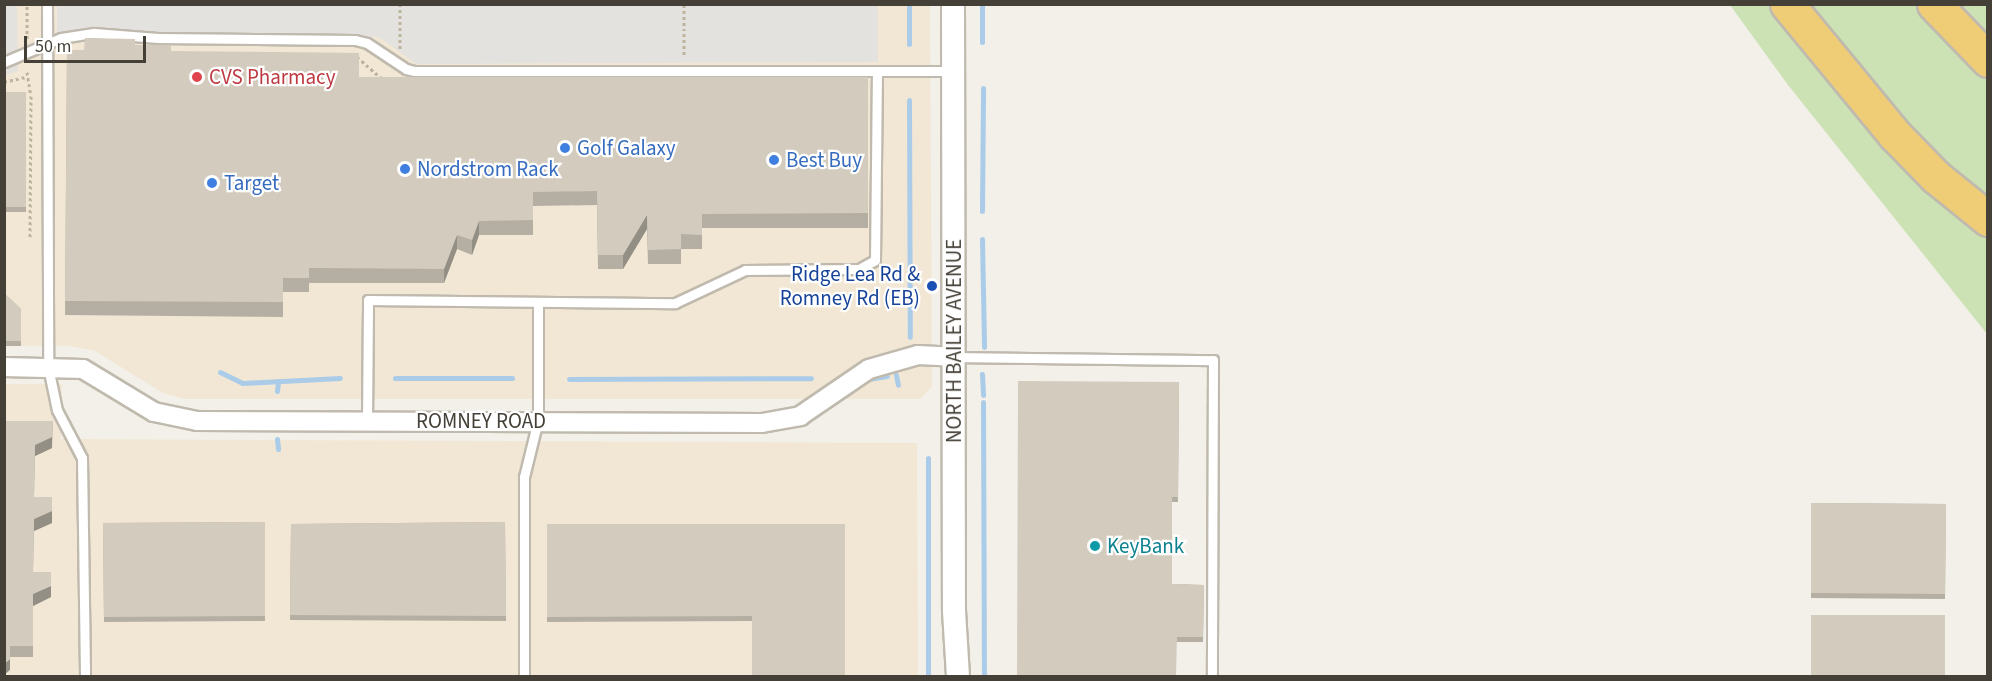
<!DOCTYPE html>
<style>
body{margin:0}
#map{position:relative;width:1992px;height:681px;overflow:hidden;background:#f2f0e8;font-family:"Source Sans 3",sans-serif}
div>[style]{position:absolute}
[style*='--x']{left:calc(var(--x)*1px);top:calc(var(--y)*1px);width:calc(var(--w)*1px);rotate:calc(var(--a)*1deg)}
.commercial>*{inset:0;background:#f2e7d5}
.green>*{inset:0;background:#cce2b5}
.parking>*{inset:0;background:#e4e2df}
.stream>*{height:5px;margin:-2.5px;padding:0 2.5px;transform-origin:2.5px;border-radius:2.5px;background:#aacce9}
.path>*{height:3px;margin-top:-1.5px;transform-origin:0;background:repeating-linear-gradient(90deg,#bdb49e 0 3px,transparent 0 6px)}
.roads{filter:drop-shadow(2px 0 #c0baae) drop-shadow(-2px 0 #c0baae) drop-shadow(0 2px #c0baae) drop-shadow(0 -2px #c0baae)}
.service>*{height:9px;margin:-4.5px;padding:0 4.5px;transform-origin:4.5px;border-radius:4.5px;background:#fff}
.minor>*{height:18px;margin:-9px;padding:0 9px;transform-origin:9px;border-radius:9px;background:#fff}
.tertiary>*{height:22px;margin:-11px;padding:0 11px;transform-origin:11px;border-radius:11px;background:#fff}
.motorway>*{height:33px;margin:-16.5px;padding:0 16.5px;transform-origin:16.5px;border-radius:16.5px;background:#efcd76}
.wall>*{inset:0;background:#b5afa3}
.shaded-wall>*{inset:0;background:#948f85}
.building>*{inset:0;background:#d3ccbe}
.dots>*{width:16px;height:16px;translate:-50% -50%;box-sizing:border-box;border:3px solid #fff;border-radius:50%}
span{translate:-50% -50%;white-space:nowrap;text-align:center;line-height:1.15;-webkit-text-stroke:4.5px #fff;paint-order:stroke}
.health-label{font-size:21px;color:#be3a42}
.left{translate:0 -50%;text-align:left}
.shop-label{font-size:21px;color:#366cbe}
.transit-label{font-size:21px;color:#164399}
.right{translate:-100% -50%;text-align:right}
.street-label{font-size:21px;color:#454037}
.culture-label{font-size:21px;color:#0d838f}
.frame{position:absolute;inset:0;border:6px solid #454037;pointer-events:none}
.scale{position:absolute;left:24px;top:36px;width:122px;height:27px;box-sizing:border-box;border:3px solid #454037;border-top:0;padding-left:8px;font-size:18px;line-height:21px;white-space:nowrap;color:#454037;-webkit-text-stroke:4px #fff;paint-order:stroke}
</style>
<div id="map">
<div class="commercial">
<div style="clip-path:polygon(5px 5px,930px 5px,932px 387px,920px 399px,185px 399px,163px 393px,95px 351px,70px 346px,5px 346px)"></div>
<div style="clip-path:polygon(4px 384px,62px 384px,61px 439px,917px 443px,918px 676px,5px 676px)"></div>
</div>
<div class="green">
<div style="clip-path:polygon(1730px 5px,1987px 5px,1987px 334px,1788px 85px)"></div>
</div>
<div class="parking">
<div style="clip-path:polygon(57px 4px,878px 4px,878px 62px,416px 64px,379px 37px,57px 33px)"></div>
<div style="clip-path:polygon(5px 5px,17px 5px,18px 71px,5px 75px)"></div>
</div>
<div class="stream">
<div style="--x:982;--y:4;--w:38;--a:90"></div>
<div style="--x:909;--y:44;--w:40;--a:-90"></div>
<div style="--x:909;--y:100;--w:237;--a:89.8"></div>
<div style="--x:982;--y:211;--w:123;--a:-89.5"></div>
<div style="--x:982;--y:239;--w:108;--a:88.9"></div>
<div style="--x:220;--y:372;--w:25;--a:26"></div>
<div style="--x:243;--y:383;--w:97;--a:-3"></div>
<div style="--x:982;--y:374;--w:21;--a:87"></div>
<div style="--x:896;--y:375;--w:10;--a:79"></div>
<div style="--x:395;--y:378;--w:117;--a:0"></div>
<div style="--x:569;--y:379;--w:242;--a:-0.2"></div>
<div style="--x:868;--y:379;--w:19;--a:-9"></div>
<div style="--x:277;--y:391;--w:10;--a:-84"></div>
<div style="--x:983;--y:402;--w:274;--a:89.8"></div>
<div style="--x:277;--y:439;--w:10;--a:84"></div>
<div style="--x:928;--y:458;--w:218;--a:90"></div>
</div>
<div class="path">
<div style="--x:27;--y:39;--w:35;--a:-90"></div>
<div style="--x:400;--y:49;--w:45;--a:-90"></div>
<div style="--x:684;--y:55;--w:51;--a:-90"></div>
<div style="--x:357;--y:57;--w:32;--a:41"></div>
<div style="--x:27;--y:72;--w:24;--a:81"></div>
<div style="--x:31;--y:96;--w:143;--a:90.4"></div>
<div style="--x:4;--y:82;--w:22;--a:-13"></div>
</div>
<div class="roads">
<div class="service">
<div style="--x:47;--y:4;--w:363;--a:89.8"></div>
<div style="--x:48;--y:367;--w:44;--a:78.2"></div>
<div style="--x:57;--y:410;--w:54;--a:62.5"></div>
<div style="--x:82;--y:458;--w:218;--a:89.2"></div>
<div style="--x:4;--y:62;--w:62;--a:-22.8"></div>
<div style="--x:61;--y:38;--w:33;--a:-9"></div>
<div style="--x:94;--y:33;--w:64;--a:4.5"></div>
<div style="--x:158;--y:38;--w:197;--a:0.6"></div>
<div style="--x:355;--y:40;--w:12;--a:14"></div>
<div style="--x:367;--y:43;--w:47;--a:33.7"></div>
<div style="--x:406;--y:69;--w:9;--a:13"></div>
<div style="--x:415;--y:71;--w:538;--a:0"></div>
<div style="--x:953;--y:357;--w:260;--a:0.7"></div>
<div style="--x:1213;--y:360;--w:316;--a:90.2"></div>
<div style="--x:367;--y:421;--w:121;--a:-89.5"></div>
<div style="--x:368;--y:300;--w:307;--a:0.6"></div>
<div style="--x:675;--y:303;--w:77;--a:-25.2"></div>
<div style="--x:745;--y:270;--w:114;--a:-0.5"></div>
<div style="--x:859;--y:269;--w:18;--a:-29"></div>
<div style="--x:875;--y:260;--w:188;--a:-89.4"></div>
<div style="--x:524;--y:676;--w:199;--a:-90"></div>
<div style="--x:524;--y:477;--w:59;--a:-76.2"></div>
<div style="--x:538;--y:420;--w:118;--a:-90"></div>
</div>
<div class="minor">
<div style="--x:4;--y:367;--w:79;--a:1.5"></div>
<div style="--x:83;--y:369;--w:83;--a:31.2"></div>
<div style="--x:154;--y:412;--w:44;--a:11.8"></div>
<div style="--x:197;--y:421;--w:565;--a:0.2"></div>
<div style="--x:762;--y:423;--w:39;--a:-10"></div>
<div style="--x:800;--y:416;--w:83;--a:-34.3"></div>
<div style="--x:869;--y:369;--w:51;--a:-15.9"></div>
<div style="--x:918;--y:355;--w:35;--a:3"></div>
</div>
<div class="tertiary">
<div style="--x:953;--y:4;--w:607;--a:89.91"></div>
<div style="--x:954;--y:611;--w:65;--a:86.5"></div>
</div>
<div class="motorway">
<div style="--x:1787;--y:4;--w:170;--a:50.5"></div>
<div style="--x:1895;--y:135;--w:59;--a:45.7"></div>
<div style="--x:1936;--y:177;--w:67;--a:38.9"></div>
<div style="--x:1934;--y:4;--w:78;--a:46"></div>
</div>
</div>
<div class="wall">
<div style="clip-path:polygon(135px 45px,171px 51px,359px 77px,868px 77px,868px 228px,702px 228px,702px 249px,681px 249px,681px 264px,648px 264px,647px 229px,623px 269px,598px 269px,597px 205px,533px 206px,533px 235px,479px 235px,472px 255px,457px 249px,444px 283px,309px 283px,309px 292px,283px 292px,283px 317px,65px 315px,67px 50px,84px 50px)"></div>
<div style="clip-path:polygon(4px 92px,26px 92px,26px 212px,4px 212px)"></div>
<div style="clip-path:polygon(4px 293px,21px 309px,21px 346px,4px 346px)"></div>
<div style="clip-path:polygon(1179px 382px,1178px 502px,1172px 502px,1172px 584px,1204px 585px,1203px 642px,1177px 642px,1017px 676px)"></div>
<div style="clip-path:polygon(4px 421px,53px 421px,52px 448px,35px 456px,34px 497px,52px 497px,52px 523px,34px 531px,33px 572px,51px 572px,51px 597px,33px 606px,33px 657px,10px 657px,10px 670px)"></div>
<div style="clip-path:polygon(1811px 503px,1946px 504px,1945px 599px,1811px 598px)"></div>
<div style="clip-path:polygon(265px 522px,265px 621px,104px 622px,103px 523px)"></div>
<div style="clip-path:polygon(505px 522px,506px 621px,290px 620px,291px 524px)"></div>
<div style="clip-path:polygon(547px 524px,845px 524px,752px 621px,547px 622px)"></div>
</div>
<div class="shaded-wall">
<div style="clip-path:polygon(647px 215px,647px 229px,623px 269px,623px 255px)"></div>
<div style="clip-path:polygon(479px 221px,479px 235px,472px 255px,472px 240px)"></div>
<div style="clip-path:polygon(457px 235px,457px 249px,444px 283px,444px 269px)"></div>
<div style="clip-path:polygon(52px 437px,52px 448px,35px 456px,35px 445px)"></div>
<div style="clip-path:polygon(52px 511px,52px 523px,34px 531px,34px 519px)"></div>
<div style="clip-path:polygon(51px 586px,51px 597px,33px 606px,33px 594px)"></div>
<div style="clip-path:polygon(10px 659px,10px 670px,4px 675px,4px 664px)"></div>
</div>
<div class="building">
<div style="clip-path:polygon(85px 38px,135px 39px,135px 45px,171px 45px,171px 51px,359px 53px,359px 77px,868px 77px,868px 213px,702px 214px,702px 235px,681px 234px,681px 249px,648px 250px,647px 215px,623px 255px,598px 255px,597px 191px,533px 192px,533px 220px,479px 221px,472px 240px,457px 235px,444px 269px,309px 268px,309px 278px,283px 278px,283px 302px,65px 301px,67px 50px,84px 50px)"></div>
<div style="clip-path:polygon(4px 92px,26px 92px,26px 207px,4px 207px)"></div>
<div style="clip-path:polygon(4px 293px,21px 309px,21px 341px,4px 341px)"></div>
<div style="clip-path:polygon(1018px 381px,1179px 382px,1178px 497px,1172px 497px,1172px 584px,1204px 585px,1203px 637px,1177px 637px,1176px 676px,1017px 676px)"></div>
<div style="clip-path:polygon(4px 421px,53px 421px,52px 437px,35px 445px,34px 497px,52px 497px,52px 511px,34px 519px,33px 572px,51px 572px,51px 586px,33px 594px,33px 646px,10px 646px,10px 659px,4px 664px)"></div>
<div style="clip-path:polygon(1811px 503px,1946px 504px,1945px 594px,1811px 593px)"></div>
<div style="clip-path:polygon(265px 522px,265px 616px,104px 617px,103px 523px)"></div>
<div style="clip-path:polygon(505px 522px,506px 616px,290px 615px,291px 524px)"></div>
<div style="clip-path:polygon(547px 524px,845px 524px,845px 676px,752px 676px,752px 616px,547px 617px)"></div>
<div style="clip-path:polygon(1811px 615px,1945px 615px,1945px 676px,1811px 676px)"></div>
</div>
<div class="dots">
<div style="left:197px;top:77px;background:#e0444e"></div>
<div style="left:565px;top:148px;background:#3f7fe0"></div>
<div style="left:774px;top:160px;background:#3f7fe0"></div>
<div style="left:405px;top:169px;background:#3f7fe0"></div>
<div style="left:212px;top:183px;background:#3f7fe0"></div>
<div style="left:932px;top:286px;background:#1a4fb4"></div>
<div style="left:1095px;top:546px;background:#0f9aa8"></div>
</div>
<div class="health-label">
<span class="left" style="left:209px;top:77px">CVS Pharmacy</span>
</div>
<div class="shop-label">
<span class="left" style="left:577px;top:148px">Golf Galaxy</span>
<span class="left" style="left:786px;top:160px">Best Buy</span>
<span class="left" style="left:417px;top:169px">Nordstrom Rack</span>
<span class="left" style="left:224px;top:183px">Target</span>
</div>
<div class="transit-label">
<span class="right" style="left:920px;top:286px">Ridge Lea Rd &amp;<br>Romney Rd (EB)</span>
</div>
<div class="street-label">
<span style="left:954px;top:341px;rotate:-90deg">NORTH BAILEY AVENUE</span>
<span style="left:481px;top:421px">ROMNEY ROAD</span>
</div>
<div class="culture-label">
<span class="left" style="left:1107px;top:546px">KeyBank</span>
</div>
<div class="frame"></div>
<div class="scale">50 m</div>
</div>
